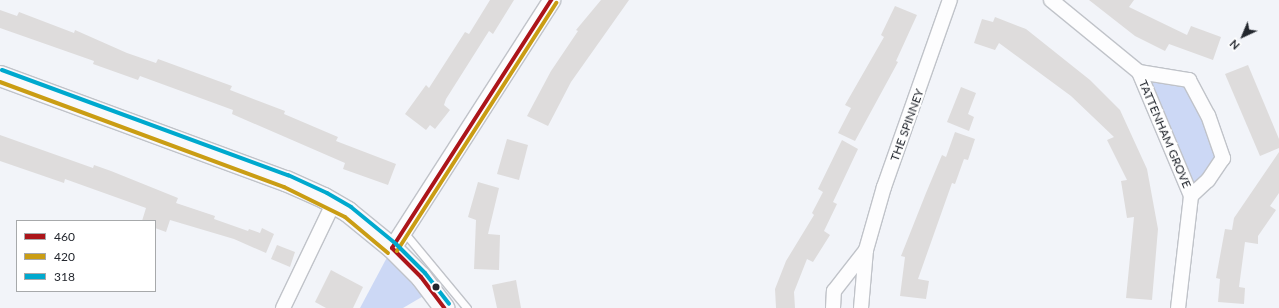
<!DOCTYPE html>
<style>
body{margin:0}
#map{position:relative;width:1279px;height:308px;overflow:hidden;background:#f2f4f9;font-family:Lato,sans-serif}
div>[style]{position:absolute}
[style*='--x']{left:calc(var(--x)*1px);top:calc(var(--y)*1px);width:calc(var(--w)*1px);rotate:calc(var(--a)*1deg)}
.green>*{inset:0;background:#ccd8f5}
.building>*{inset:0;background:#dedcdc}
.roads{filter:drop-shadow(1px 0 #c0c3c9) drop-shadow(-1px 0 #c0c3c9) drop-shadow(0 1px #c0c3c9) drop-shadow(0 -1px #c0c3c9)}
.service>*{height:7px;margin:-3.5px;padding:0 3.5px;transform-origin:3.5px;border-radius:3.5px;background:#fdfdfe}
.minor>*{height:14px;margin:-7px;padding:0 7px;transform-origin:7px;border-radius:7px;background:#fdfdfe}
.tertiary>*{height:17px;margin:-8.5px;padding:0 8.5px;transform-origin:8.5px;border-radius:8.5px;background:#fdfdfe}
.secondary>*{height:20px;margin:-10px;padding:0 10px;transform-origin:10px;border-radius:10px;background:#f9f9fc}
.bus-1>*{height:4px;margin:-2px;padding:0 2px;transform-origin:2px;border-radius:2px;background:#ac151a}
.bus-2>*{height:4px;margin:-2px;padding:0 2px;transform-origin:2px;border-radius:2px;background:#ca9d14}
.bus-3>*{height:4px;margin:-2px;padding:0 2px;transform-origin:2px;border-radius:2px;background:#00a9ce}
.dots>*{width:11px;height:11px;translate:-50% -50%;box-sizing:border-box;border:2px solid #fff;border-radius:50%}
span{translate:-50% -50%;white-space:nowrap;text-align:center;line-height:1.15;-webkit-text-stroke:4px #fff;paint-order:stroke}
.street-label{font-size:12px;color:#23272e}
.legend{position:absolute;left:16px;top:220px;width:140px;height:72px;box-sizing:border-box;background:#fff;border:1px solid #a7a9ab;margin:0;padding:5px 7px;list-style:none;font-size:12px;color:#23272e}
.legend li{display:flex;align-items:center;gap:8px;height:20px}
.legend b{width:20px;border:1px solid #a7a9ab}
.north{position:absolute;left:1223px;top:16px;width:40px;height:40px;-webkit-text-stroke:3px #fff;paint-order:stroke;rotate:224deg;font-size:11px;font-weight:700;line-height:16px;text-align:center;color:#23272e}
.north::after{content:'';display:block;margin:auto;width:14px;height:18px;background:#23272e;clip-path:polygon(50% 0,100% 100%,50% 72%,0 100%)}
</style>
<div id="map">
<div class="green">
<div style="clip-path:polygon(1139px 72px,1189px 80px,1223px 158px,1191px 196px)"></div>
<div style="clip-path:polygon(392px 248px,432px 291px,403px 308px,360px 308px)"></div>
</div>
<div class="building">
<div style="clip-path:polygon(490px 0,514px 0,493px 34px,489px 31px,446px 99px,444px 105px,450px 110px,435px 129px,430px 125px,426px 130px,405px 114px,426px 85px,429px 88px,465px 32px,469px 34px)"></div>
<div style="clip-path:polygon(601px 0,629px 0,571px 82px,548px 126px,527px 116px,551px 71px,578px 31px,576px 30px)"></div>
<div style="clip-path:polygon(1089px 0,1134px 0,1129px 7px,1187px 35px,1191px 26px,1221px 37px,1213px 60px,1169px 44px,1165px 51px,1135px 36px)"></div>
<div style="clip-path:polygon(895px 6px,917px 15px,896px 61px,898px 62px,855px 141px,838px 133px,851px 108px,845px 105px,884px 37px,881px 35px)"></div>
<div style="clip-path:polygon(0 10px,17px 16px,19px 12px,74px 33px,75px 30px,127px 53px,156px 63px,158px 59px,232px 86px,230px 90px,285px 111px,284px 114px,338px 137px,336px 141px,396px 164px,388px 185px,343px 169px,345px 163px,232px 114px,233px 110px,140px 76px,138px 80px,93px 64px,94px 61px,0 28px)"></div>
<div style="clip-path:polygon(995px 17px,1026px 29px,1090px 80px,1120px 110px,1147px 169px,1158px 229px,1152px 300px,1126px 298px,1134px 217px,1127px 218px,1121px 181px,1127px 180px,1107px 140px,1114px 137px,1071px 96px,999px 43px,995px 50px,974px 43px,982px 19px,993px 22px)"></div>
<div style="clip-path:polygon(1248px 65px,1279px 139px,1279px 148px,1260px 156px,1225px 74px)"></div>
<div style="clip-path:polygon(961px 87px,976px 93px,968px 114px,974px 117px,969px 131px,947px 122px)"></div>
<div style="clip-path:polygon(955px 132px,975px 139px,968px 160px,964px 159px,955px 184px,952px 183px,918px 279px,929px 281px,926px 299px,900px 296px,905px 257px,901px 256px,926px 193px,942px 155px,946px 157px)"></div>
<div style="clip-path:polygon(0 135px,93px 168px,94px 165px,111px 171px,178px 198px,176px 203px,215px 216px,214px 219px,248px 231px,249px 229px,260px 233px,262px 228px,274px 234px,266px 253px,234px 239px,170px 220px,166px 232px,155px 228px,155px 221px,142px 221px,146px 208px,65px 179px,64px 183px,0 161px)"></div>
<div style="clip-path:polygon(507px 139px,528px 145px,519px 180px,497px 174px)"></div>
<div style="clip-path:polygon(842px 140px,858px 149px,833px 202px,837px 204px,824px 231px,830px 235px,813px 262px,807px 259px,794px 292px,795px 308px,776px 308px,775px 289px,786px 261px,814px 215px,812px 213px,823px 192px,818px 189px)"></div>
<div style="clip-path:polygon(1279px 152px,1279px 193px,1270px 206px,1276px 210px,1258px 236px,1258px 244px,1245px 242px,1239px 287px,1245px 288px,1244px 304px,1218px 302px,1220px 279px,1216px 278px,1225px 229px,1232px 230px,1234px 218px)"></div>
<div style="clip-path:polygon(478px 182px,499px 188px,488px 234px,500px 235px,499px 270px,474px 269px,476px 220px,468px 217px)"></div>
<div style="clip-path:polygon(277px 245px,295px 252px,290px 267px,271px 259px)"></div>
<div style="clip-path:polygon(331px 270px,363px 287px,353px 308px,326px 308px,315px 302px)"></div>
<div style="clip-path:polygon(516px 280px,521px 308px,497px 308px,492px 285px)"></div>
</div>
<div class="roads">
<div class="service">
<div style="--x:403;--y:231;--w:100;--a:50.3"></div>
</div>
<div class="minor">
<div style="--x:1051;--y:0;--w:114;--a:39.3"></div>
<div style="--x:1139;--y:72;--w:134;--a:67.2"></div>
<div style="--x:1191;--y:196;--w:113;--a:96.6"></div>
<div style="--x:1139;--y:72;--w:51;--a:9.1"></div>
<div style="--x:1189;--y:80;--w:40;--a:62"></div>
<div style="--x:1208;--y:115;--w:46;--a:70.8"></div>
<div style="--x:1223;--y:158;--w:27;--a:124"></div>
<div style="--x:1208;--y:180;--w:23;--a:137"></div>
<div style="--x:283;--y:308;--w:115;--a:-64.3"></div>
<div style="--x:833;--y:308;--w:17;--a:-87"></div>
<div style="--x:834;--y:291;--w:52;--a:-52"></div>
<div style="--x:861;--y:308;--w:58;--a:-85.1"></div>
<div style="--x:866;--y:250;--w:66;--a:-74.1"></div>
<div style="--x:884;--y:187;--w:198;--a:-70.6"></div>
</div>
<div class="tertiary">
<div style="--x:392;--y:248;--w:295;--a:-57.3"></div>
</div>
<div class="secondary">
<div style="--x:0;--y:76;--w:305;--a:20.2"></div>
<div style="--x:286;--y:181;--w:42;--a:24.1"></div>
<div style="--x:324;--y:198;--w:28;--a:30"></div>
<div style="--x:348;--y:212;--w:57;--a:39.3"></div>
<div style="--x:392;--y:248;--w:41;--a:45"></div>
<div style="--x:421;--y:277;--w:39;--a:53"></div>
</div>
</div>
<div class="bus-1">
<div style="--x:392;--y:248;--w:295;--a:-57.3"></div>
<div style="--x:392;--y:248;--w:41;--a:45"></div>
<div style="--x:421;--y:277;--w:39;--a:53"></div>
</div>
<div class="bus-2">
<div style="--x:0;--y:82;--w:303;--a:20.3"></div>
<div style="--x:284;--y:187;--w:68;--a:26.2"></div>
<div style="--x:345;--y:217;--w:56;--a:39.9"></div>
<div style="--x:397;--y:251;--w:295;--a:-57.3"></div>
</div>
<div class="bus-3">
<div style="--x:2;--y:70;--w:305;--a:20.2"></div>
<div style="--x:288;--y:175;--w:43;--a:24.8"></div>
<div style="--x:327;--y:193;--w:28;--a:30"></div>
<div style="--x:351;--y:207;--w:58;--a:39.4"></div>
<div style="--x:396;--y:244;--w:41;--a:45"></div>
<div style="--x:425;--y:273;--w:39;--a:52"></div>
</div>
<div class="dots">
<div style="left:436px;top:287px;background:#23272e"></div>
</div>
<div class="street-label">
<span style="left:907px;top:125px;rotate:-70deg">THE SPINNEY</span>
<span style="left:1165px;top:134px;rotate:67deg">TATTENHAM GROVE</span>
</div>
<ul class="legend">
<li><b style="height:5px;background:#ac151a"></b>460</li>
<li><b style="height:5px;background:#ca9d14"></b>420</li>
<li><b style="height:5px;background:#00a9ce"></b>318</li>
</ul>
<div class="north">N</div>
</div>
